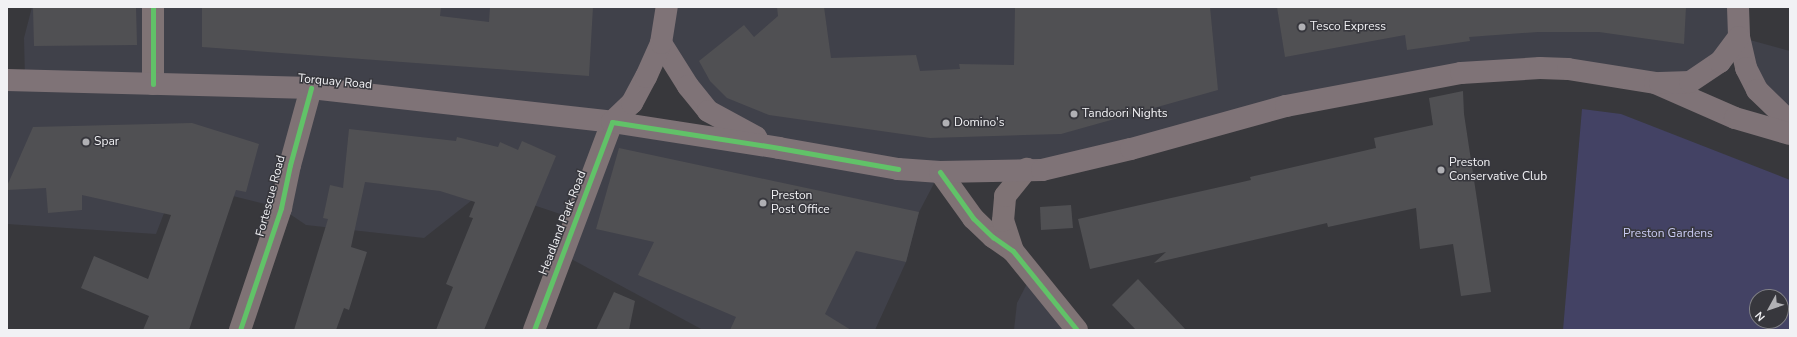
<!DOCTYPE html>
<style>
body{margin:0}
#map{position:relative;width:1797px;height:337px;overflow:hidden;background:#38383c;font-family:"Nunito Sans",sans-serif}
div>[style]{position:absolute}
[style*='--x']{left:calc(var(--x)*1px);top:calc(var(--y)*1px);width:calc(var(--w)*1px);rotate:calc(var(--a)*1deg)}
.built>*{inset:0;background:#40414a}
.green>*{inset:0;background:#434264}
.building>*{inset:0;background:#505053}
.minor>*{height:22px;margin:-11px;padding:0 11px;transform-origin:11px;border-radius:11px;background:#7f7375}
.tertiary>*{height:22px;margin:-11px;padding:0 11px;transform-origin:11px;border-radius:11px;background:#7f7375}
.primary>*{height:22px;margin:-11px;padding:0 11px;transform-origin:11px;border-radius:11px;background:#7f7377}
.cycleway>*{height:5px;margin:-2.5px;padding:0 2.5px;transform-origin:2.5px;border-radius:2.5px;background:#61c268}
.dots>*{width:11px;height:11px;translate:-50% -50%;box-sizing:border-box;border:2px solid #37373d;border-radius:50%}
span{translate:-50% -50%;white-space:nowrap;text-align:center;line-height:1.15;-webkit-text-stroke:3px #37373d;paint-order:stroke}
.poi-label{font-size:12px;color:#f1f1f4}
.left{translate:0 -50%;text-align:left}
.street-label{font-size:12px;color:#f1f1f4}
.park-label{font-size:12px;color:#cbccf4}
.frame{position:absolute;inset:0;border:8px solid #f1f1f4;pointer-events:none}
.north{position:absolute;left:1749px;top:289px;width:40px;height:40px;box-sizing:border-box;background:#37373d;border:1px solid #818186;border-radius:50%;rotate:230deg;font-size:11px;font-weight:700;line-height:16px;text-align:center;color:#f1f1f4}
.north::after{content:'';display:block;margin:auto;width:14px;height:18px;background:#b0b0b4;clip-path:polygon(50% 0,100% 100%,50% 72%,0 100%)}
</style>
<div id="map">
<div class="built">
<div style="clip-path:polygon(evenodd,32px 7px,1738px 7px,1739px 37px,1790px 51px,1790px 122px,1775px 108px,1739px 38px,1705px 73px,1461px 73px,1131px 149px,940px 172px,919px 212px,906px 262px,875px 330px,703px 330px,562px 254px,575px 219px,486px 189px,424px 238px,306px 225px,281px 208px,176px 182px,156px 234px,7px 224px,7px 80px,25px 80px,24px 38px,32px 7px,661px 43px,733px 127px,777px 147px,612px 122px,661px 43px)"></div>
<div style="clip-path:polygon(1032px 274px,1077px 330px,1014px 330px,1017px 303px)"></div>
</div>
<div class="green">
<div style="clip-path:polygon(evenodd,1582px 109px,1621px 114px,1790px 180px,1790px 330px,1563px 330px,1582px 109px,1757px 297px,1781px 297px,1781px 321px,1757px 321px,1757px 297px)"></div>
</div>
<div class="building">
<div style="clip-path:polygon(33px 7px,136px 7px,137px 45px,34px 46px)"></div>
<div style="clip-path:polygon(202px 7px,441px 7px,440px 16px,489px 22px,490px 7px,593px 7px,589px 76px,202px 47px)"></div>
<div style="clip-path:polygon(777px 7px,824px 7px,831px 58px,916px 55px,920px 71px,960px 69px,959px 64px,1014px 65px,1015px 7px,1210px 7px,1218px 90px,1061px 134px,930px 138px,769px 115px,727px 98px,710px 81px,699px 61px,744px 25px,754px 37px,778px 16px)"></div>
<div style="clip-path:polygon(1277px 7px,1686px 7px,1684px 44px,1599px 32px,1538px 32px,1469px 37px,1470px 41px,1407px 50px,1405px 35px,1285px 57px)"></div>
<div style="clip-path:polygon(1463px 91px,1464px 114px,1491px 292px,1461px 296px,1453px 244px,1420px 249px,1416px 208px,1328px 227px,1327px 223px,1154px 263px,1166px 252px,1090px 269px,1078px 219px,1251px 180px,1250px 177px,1376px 148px,1374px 138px,1433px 125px,1429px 98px)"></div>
<div style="clip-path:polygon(192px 123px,259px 144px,246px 192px,236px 190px,189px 330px,143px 330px,149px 316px,81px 288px,94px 256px,148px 279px,171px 215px,82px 195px,82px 210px,48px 213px,46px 188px,7px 190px,7px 186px,33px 127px)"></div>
<div style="clip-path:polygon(349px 129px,456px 141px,457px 137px,498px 147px,500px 142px,518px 150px,522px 141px,556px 156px,484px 330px,436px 330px,453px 287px,446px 284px,473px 218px,469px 217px,475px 202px,440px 191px,365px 182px,351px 247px,367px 252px,349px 310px,344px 308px,336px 330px,294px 330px,328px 219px,323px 218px,330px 185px,343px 188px)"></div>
<div style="clip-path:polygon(619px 148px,919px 212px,906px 262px,856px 251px,825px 314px,851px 330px,730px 330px,736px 317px,638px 275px,654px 242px,596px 229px)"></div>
<div style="clip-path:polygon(1071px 205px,1073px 228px,1041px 230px,1040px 207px)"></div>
<div style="clip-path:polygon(1138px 279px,1186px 330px,1136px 330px,1112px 305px)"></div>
<div style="clip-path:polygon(614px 292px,635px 301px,629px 330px,596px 330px)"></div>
</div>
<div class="minor">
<div style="--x:153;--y:84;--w:77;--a:-90"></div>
<div style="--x:240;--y:330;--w:129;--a:-71.4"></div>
<div style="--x:281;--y:208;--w:44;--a:-78.2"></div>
<div style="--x:290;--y:165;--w:80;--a:-74.7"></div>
</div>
<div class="tertiary">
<div style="--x:940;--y:172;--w:57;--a:54.3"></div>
<div style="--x:973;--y:218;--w:28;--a:44"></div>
<div style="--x:993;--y:237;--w:24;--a:35"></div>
<div style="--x:1013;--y:251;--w:102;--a:51"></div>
<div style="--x:1013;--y:251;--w:32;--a:-108"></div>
<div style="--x:1003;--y:221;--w:25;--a:-85"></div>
<div style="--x:1005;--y:196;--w:35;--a:-51"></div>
<div style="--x:534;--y:330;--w:222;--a:-69.4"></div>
</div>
<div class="primary">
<div style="--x:1738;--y:7;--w:30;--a:88"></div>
<div style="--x:1739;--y:37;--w:32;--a:77"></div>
<div style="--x:1746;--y:68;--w:25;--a:63"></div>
<div style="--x:1757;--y:90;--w:46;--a:44.1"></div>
<div style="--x:661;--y:43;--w:51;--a:57.9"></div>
<div style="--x:688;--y:86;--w:32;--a:51"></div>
<div style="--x:708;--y:111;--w:55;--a:28.4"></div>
<div style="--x:7;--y:80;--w:304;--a:1.5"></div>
<div style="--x:311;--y:88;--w:303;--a:6.4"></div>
<div style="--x:612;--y:122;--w:169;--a:8.8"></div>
<div style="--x:779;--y:148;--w:121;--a:10"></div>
<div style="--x:898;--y:169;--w:42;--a:4.1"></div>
<div style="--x:940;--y:172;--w:102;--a:-1.1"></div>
<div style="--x:1042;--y:170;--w:91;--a:-13.3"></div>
<div style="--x:1131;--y:149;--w:161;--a:-15.5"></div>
<div style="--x:1286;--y:106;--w:178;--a:-10.7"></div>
<div style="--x:1461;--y:73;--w:79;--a:-3.6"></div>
<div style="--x:1540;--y:68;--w:28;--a:2"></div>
<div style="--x:1568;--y:69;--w:88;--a:9.1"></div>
<div style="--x:1655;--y:83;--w:87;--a:23.6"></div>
<div style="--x:1735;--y:118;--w:57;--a:16.2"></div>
<div style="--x:1660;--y:83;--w:30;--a:-2"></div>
<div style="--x:1690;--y:82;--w:36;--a:-34"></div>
<div style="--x:1720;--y:62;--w:31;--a:-53"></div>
<div style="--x:612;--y:122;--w:28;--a:-44"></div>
<div style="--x:632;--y:103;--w:30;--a:-62"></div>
<div style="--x:646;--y:77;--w:37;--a:-66"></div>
<div style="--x:661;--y:43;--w:36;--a:-81"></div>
</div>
<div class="cycleway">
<div style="--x:153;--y:84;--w:77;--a:-90"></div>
<div style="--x:940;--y:172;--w:57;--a:54.3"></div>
<div style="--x:973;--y:218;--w:28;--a:44"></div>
<div style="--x:993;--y:237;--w:24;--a:35"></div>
<div style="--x:1013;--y:251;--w:102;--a:51"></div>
<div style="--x:240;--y:330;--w:129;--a:-71.4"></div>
<div style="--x:281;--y:208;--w:44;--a:-78.2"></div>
<div style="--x:290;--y:165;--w:80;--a:-74.7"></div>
<div style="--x:534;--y:330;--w:222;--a:-69.4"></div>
<div style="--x:612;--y:122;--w:169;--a:8.8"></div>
<div style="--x:779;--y:148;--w:121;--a:10"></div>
</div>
<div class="dots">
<div style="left:1302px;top:27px;background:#b0b0b4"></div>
<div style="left:1074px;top:114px;background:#b0b0b4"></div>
<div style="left:946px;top:123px;background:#b0b0b4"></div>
<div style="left:86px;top:142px;background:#b0b0b4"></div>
<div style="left:1441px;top:170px;background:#b0b0b4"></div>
<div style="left:763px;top:203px;background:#b0b0b4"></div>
</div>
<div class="poi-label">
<span class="left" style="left:1310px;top:27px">Tesco Express</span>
<span class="left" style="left:1082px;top:114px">Tandoori Nights</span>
<span class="left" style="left:954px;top:123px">Domino's</span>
<span class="left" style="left:94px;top:142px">Spar</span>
<span class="left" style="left:1449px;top:170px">Preston<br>Conservative Club</span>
<span class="left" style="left:771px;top:203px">Preston<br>Post Office</span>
</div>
<div class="street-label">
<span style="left:335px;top:82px;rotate:5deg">Torquay Road</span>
<span style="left:271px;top:196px;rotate:-75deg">Fortescue Road</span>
<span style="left:563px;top:223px;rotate:-69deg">Headland Park Road</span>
</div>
<div class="park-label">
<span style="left:1668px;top:234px">Preston Gardens</span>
</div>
<div class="frame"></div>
<div class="north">N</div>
</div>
